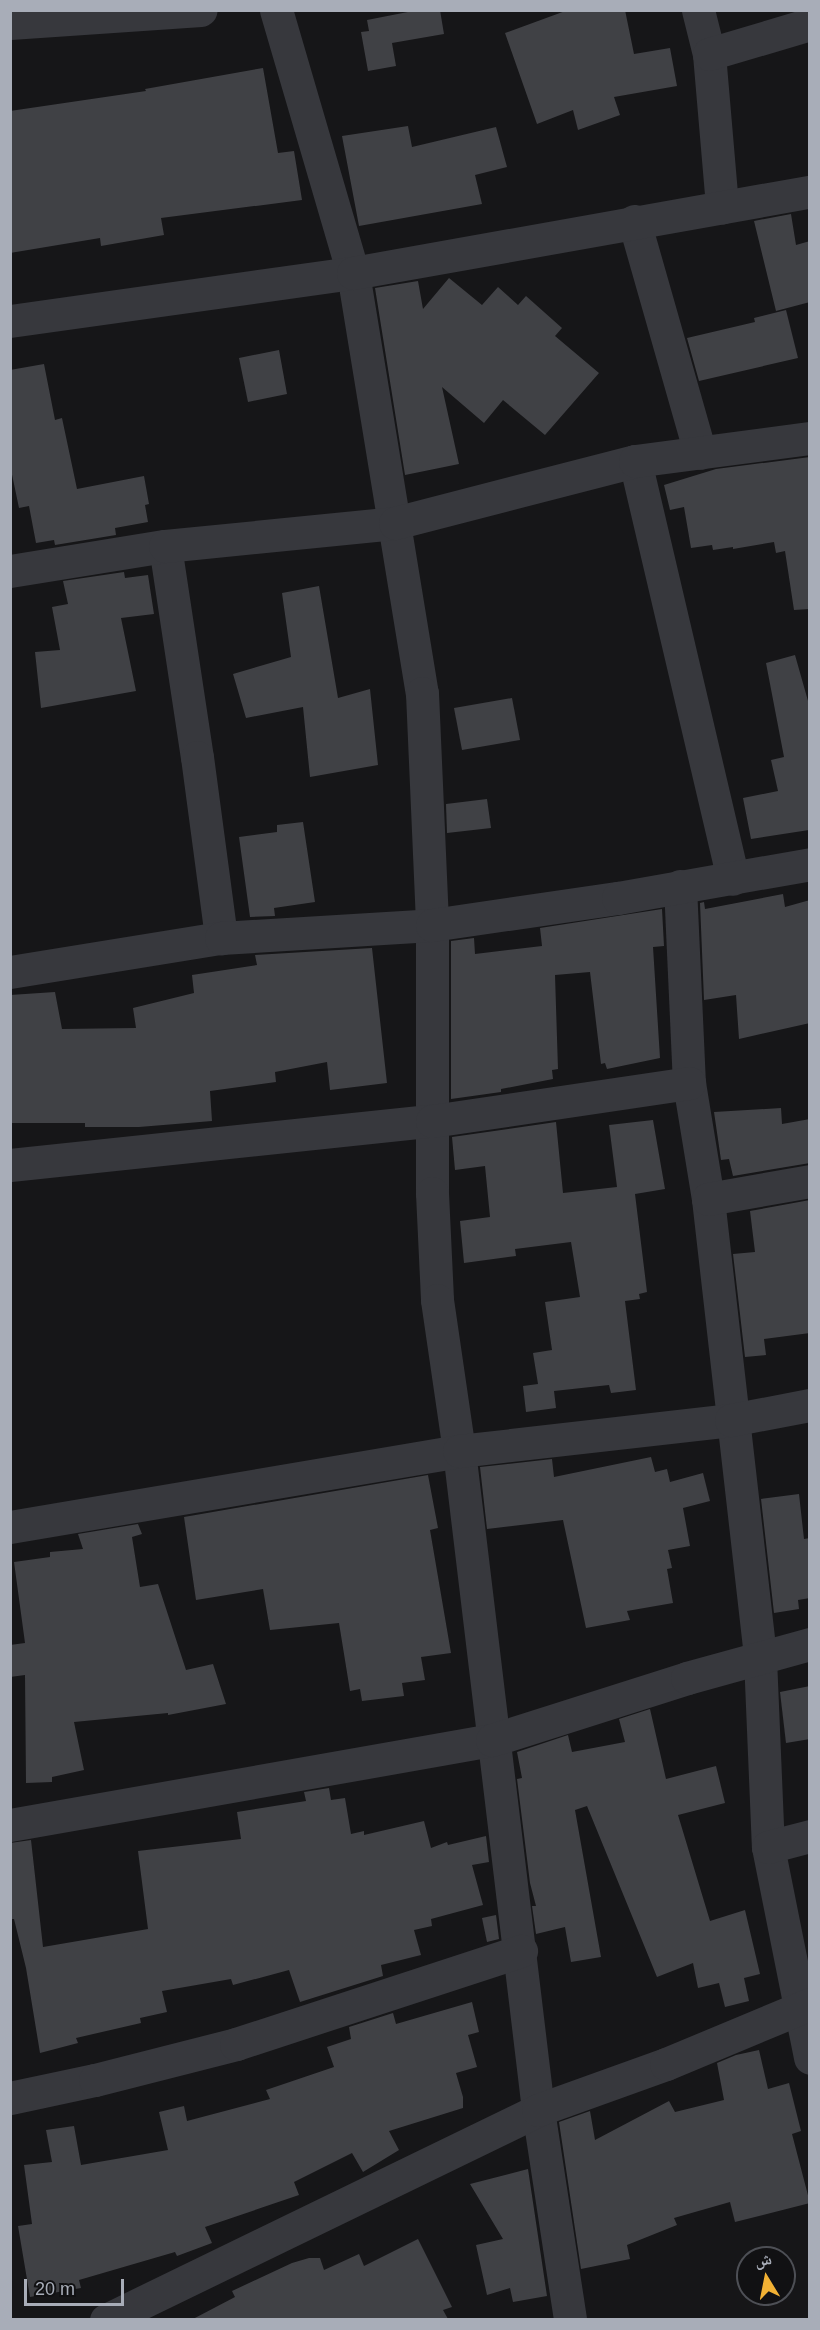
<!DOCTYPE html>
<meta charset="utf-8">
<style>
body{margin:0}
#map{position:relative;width:820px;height:2330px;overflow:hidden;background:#161618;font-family:Helvetica,"Noto Naskh Arabic",sans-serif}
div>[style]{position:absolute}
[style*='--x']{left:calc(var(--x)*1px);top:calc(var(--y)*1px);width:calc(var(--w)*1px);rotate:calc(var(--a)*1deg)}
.building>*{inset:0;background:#404145}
.minor>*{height:33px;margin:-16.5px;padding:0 16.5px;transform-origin:16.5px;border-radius:16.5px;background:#37383d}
span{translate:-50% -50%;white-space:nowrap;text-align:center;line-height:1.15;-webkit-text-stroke:4.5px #111113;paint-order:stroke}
.frame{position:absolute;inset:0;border:12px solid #a8adb8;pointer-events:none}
.north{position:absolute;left:736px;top:2246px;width:60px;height:60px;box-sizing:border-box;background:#111113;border:2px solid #4d4f55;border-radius:50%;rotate:350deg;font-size:16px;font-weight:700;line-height:24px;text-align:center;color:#a8adb8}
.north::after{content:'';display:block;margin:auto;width:21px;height:27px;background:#f2b134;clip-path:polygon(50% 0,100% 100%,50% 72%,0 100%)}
.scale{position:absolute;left:24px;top:2279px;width:100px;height:27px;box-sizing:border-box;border:3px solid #a8adb8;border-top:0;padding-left:8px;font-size:18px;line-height:21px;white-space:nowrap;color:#a8adb8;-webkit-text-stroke:4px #111113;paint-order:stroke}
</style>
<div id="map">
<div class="building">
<div style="clip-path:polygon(418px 10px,440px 10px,444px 34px,392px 43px,396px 66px,368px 71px,361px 32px,369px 31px,367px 20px)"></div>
<div style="clip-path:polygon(568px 10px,625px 10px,634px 54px,670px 48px,677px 86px,614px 97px,620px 115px,578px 130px,573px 110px,537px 124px,505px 33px)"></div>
<div style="clip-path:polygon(263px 68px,278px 153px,294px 151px,302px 200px,161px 218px,164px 235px,101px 246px,100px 238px,10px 253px,10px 111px,146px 91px,145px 89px)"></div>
<div style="clip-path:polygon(408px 126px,412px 147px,496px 127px,507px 167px,475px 175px,482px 204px,359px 226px,342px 136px)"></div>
<div style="clip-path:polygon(791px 214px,796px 245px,810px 241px,810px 302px,776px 311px,754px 221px)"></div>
<div style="clip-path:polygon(449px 278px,482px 305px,498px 287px,518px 305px,526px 296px,562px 328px,555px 336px,599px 373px,545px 435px,503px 400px,484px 423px,442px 387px,459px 464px,405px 475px,375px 288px,418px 281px,423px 309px)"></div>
<div style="clip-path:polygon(786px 310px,798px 358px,699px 381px,687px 338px,755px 322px,754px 318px)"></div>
<div style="clip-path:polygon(279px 350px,287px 394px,248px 402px,239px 358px)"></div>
<div style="clip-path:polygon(44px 364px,55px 420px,62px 418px,77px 489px,144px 476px,149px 504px,145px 505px,148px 522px,115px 528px,116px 535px,55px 545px,54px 540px,36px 543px,29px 506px,19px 508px,10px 465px,10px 370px)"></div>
<div style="clip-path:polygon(810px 457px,810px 609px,794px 610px,785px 551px,776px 553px,774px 542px,733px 549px,733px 547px,713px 550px,712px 545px,691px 548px,684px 507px,670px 510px,664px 485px,716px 469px)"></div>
<div style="clip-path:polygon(124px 572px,125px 578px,148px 575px,154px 614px,121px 618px,136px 691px,41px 708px,35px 652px,60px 650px,52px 607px,68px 604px,63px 581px)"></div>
<div style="clip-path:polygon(319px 586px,338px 698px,370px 689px,378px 765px,310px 777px,303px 707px,246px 718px,233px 674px,291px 657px,282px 593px)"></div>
<div style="clip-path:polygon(795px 655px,810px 708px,809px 830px,751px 839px,743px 798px,778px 791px,771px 760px,784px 757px,766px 663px)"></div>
<div style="clip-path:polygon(512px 698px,520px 740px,462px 750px,454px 708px)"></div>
<div style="clip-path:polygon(487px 799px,491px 828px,447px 833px,446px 804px)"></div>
<div style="clip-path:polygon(303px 822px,315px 902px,274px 908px,275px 916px,250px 917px,239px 837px,277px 832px,277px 825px)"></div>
<div style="clip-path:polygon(783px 894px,785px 907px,810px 900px,810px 1023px,739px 1039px,736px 995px,704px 1000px,700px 903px,704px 902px,705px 909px)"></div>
<div style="clip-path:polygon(662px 909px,664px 946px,653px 947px,660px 1058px,607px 1069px,605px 1063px,601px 1064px,590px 972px,555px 975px,558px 1069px,552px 1070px,553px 1079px,501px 1089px,501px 1092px,451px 1099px,451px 941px,474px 938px,475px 954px,542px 946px,540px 928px)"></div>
<div style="clip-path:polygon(372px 948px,387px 1083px,330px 1090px,327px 1062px,275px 1072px,276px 1082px,210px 1091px,212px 1121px,139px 1127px,85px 1127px,85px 1123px,10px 1123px,10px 995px,55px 992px,62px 1029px,136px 1028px,133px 1008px,194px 993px,192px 975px,257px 965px,255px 955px)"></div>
<div style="clip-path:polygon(781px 1108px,782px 1124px,810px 1119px,810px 1163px,733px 1176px,729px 1159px,721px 1160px,714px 1112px)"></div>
<div style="clip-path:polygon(653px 1120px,665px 1189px,635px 1194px,647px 1292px,639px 1294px,640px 1299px,625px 1301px,636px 1390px,611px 1393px,609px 1385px,554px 1391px,556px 1408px,526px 1412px,523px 1386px,538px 1384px,533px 1353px,552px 1350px,545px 1302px,580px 1297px,571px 1242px,515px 1249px,516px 1256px,464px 1263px,460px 1221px,490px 1217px,485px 1166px,455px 1170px,452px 1137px,556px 1122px,563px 1193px,617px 1187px,609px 1125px)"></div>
<div style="clip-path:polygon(810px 1200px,810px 1333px,764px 1339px,766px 1355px,745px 1357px,733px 1254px,755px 1252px,750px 1211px)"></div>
<div style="clip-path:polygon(651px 1457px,655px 1472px,667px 1469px,670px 1482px,703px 1473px,710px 1501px,683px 1508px,690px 1546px,668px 1550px,672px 1568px,667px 1569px,673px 1603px,627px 1611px,630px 1620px,586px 1628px,563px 1520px,487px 1529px,480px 1467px,552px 1459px,554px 1477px)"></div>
<div style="clip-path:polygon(428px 1475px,438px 1528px,430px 1530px,451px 1653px,421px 1657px,425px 1680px,402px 1683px,404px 1696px,362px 1701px,360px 1689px,350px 1691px,339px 1623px,270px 1630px,263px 1589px,196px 1600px,184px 1517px)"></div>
<div style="clip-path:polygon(799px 1494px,804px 1539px,810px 1538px,810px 1598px,798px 1600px,799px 1609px,774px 1613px,761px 1499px)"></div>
<div style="clip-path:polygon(138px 1524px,142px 1534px,132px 1537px,140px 1587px,158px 1584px,186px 1670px,213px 1664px,226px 1704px,168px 1715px,168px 1713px,74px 1722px,84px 1770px,52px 1777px,52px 1782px,26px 1783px,25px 1675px,10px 1677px,10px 1645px,25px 1643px,14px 1562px,50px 1557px,50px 1552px,83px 1549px,78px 1534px)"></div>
<div style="clip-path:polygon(810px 1686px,810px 1739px,786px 1743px,780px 1692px)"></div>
<div style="clip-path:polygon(650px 1709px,666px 1779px,716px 1766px,725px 1803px,678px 1815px,710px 1921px,745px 1910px,760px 1974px,744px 1978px,749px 2001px,725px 2007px,719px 1983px,698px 1988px,693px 1963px,657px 1977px,587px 1806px,575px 1810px,601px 1957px,571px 1962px,565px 1927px,536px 1934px,532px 1906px,536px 1906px,530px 1883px,517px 1779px,522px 1778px,517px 1752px,568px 1735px,572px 1752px,625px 1742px,619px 1719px)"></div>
<div style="clip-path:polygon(329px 1788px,331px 1800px,345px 1798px,351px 1834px,364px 1831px,364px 1835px,424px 1821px,431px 1848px,447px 1842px,448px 1845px,486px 1836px,489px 1862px,472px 1865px,483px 1905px,431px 1919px,432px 1926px,414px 1930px,421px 1955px,381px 1965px,383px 1976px,300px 2002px,289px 1970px,233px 1985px,231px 1979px,162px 1991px,167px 2012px,140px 2018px,141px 2023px,76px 2038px,78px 2043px,40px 2053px,26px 1968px,14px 1919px,10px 1919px,10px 1843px,31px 1840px,43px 1947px,148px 1929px,138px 1851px,241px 1839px,237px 1812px,306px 1801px,304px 1792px)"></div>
<div style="clip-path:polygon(496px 1915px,499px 1939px,487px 1942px,482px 1918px)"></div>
<div style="clip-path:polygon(472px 2002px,479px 2032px,468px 2035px,477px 2067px,456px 2073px,463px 2097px,463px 2108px,389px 2131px,399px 2150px,363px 2172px,352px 2153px,294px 2182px,299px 2195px,205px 2227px,212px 2243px,177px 2256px,175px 2252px,79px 2280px,81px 2288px,30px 2297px,18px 2226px,32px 2224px,24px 2165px,52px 2162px,46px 2130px,74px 2126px,81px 2165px,168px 2150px,159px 2112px,184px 2106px,187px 2121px,270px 2099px,266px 2090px,334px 2067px,327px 2047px,351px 2039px,349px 2027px,393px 2013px,396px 2024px)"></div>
<div style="clip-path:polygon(759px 2050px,768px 2089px,789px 2083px,801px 2131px,792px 2134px,810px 2203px,735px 2222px,730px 2202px,674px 2218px,677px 2225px,627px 2245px,630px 2259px,581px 2269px,559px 2122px,590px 2111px,595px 2140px,669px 2101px,675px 2112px,724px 2100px,717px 2063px,736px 2055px)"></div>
<div style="clip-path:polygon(528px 2169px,547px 2296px,513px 2302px,510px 2288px,487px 2295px,476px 2245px,503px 2239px,470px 2184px)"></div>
<div style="clip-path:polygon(418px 2239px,452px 2307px,443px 2310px,448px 2319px,193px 2319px,235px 2297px,232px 2291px,292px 2263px,309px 2258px,320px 2258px,324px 2270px,359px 2254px,364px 2266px)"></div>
</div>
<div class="minor">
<div style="--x:276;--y:10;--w:274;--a:73.7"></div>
<div style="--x:353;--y:273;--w:426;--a:80.7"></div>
<div style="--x:422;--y:693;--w:232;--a:87.5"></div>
<div style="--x:432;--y:925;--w:268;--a:90"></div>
<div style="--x:432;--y:1193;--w:107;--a:87.3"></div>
<div style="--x:437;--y:1300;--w:153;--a:81.7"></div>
<div style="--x:459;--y:1451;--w:664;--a:83.16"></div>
<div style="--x:538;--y:2110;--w:212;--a:81.3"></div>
<div style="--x:698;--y:10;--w:45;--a:76"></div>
<div style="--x:709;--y:54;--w:154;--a:85.1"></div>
<div style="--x:10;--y:23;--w:191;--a:-3.9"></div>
<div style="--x:709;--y:54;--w:105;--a:-16.5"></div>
<div style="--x:634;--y:221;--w:241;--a:74.1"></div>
<div style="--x:10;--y:321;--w:346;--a:-8"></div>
<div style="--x:353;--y:273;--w:464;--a:-10.1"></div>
<div style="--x:635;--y:461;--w:429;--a:76.8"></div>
<div style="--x:165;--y:546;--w:213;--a:81.4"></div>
<div style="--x:197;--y:757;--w:183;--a:82.4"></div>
<div style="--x:10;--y:571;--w:157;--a:-9.2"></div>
<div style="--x:165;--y:546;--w:231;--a:-5.7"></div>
<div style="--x:395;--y:523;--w:248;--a:-14.5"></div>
<div style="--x:635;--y:461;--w:177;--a:-7.5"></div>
<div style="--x:680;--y:886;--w:197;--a:87.4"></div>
<div style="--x:689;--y:1083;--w:118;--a:80.7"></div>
<div style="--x:708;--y:1199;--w:462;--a:83.5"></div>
<div style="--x:760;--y:1658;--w:189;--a:87.6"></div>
<div style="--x:768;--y:1847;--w:215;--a:78.7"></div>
<div style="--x:10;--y:972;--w:214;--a:-9.2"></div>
<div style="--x:221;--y:938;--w:211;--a:-3.5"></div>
<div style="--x:432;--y:925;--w:188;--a:-8.3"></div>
<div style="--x:618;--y:898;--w:195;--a:-10"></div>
<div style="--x:10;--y:1165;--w:424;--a:-6"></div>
<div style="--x:432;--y:1121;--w:260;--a:-8.4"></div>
<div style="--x:708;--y:1199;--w:104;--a:-10"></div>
<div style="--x:10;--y:1527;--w:455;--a:-9.6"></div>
<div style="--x:459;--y:1451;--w:274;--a:-6.5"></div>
<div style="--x:731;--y:1420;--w:80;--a:-10.8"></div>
<div style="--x:10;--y:1825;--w:489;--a:-10"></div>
<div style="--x:492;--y:1740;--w:205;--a:-17.6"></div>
<div style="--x:687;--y:1678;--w:128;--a:-15.5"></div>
<div style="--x:768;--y:1847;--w:43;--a:-14.7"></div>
<div style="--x:10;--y:2098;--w:87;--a:-12"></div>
<div style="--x:95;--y:2080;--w:146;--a:-14.3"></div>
<div style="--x:236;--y:2044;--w:300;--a:-18.1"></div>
<div style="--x:106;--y:2320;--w:480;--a:-25.9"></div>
<div style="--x:538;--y:2110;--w:136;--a:-19.8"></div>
<div style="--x:666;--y:2064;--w:156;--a:-22.6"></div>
</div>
<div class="frame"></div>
<div class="north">ش</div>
<div class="scale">20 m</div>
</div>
